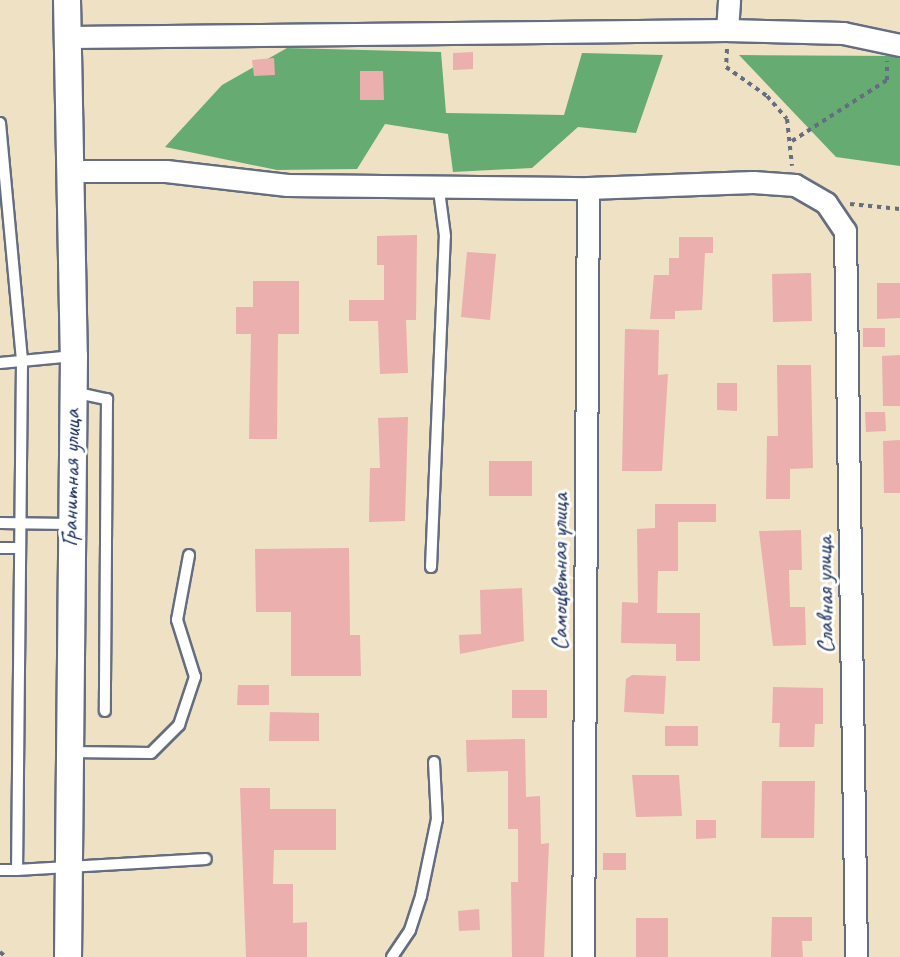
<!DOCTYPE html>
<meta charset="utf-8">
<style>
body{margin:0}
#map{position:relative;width:900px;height:957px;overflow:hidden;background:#efe1c3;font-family:Caveat,sans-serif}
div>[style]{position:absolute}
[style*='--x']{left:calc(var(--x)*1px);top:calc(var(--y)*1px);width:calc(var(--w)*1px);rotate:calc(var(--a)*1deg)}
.forest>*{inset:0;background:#66ac72}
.building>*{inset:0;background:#ebafae}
.path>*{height:4px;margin-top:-2px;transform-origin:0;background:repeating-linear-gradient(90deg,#656d81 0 4.5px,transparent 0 9px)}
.roads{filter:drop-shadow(2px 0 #656d81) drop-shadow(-2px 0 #656d81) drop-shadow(0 2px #656d81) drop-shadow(0 -2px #656d81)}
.service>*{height:10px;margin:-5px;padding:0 5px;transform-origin:5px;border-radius:5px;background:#fff}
.minor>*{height:21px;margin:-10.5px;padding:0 10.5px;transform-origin:10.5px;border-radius:10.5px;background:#fff}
.tertiary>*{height:26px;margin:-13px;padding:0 13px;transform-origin:13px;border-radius:13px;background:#fff}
span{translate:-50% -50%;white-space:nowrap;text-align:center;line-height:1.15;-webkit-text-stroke:6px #fff;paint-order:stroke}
.street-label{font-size:24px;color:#1b2f5e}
</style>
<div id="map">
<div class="forest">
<div style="clip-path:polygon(287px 48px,441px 52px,446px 113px,564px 115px,582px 53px,663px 55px,636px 133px,578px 127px,532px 168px,453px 172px,448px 134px,385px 124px,357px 169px,277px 170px,165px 147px,222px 85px)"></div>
<div style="clip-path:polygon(739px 55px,900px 56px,900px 166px,836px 157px)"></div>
</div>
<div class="building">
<div style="clip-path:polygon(473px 52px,473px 69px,453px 70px,453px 53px)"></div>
<div style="clip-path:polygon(274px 58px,275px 75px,254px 76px,252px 60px)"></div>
<div style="clip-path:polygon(360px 71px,383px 71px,384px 100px,360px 100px)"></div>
<div style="clip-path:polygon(417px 235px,416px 320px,406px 320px,408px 373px,380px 374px,378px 321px,349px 321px,349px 300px,384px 300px,384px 265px,377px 265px,377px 236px)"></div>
<div style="clip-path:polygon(679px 237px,713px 237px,713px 253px,705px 253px,702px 310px,675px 311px,675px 319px,650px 319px,654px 275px,669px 275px,669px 258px,679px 258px)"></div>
<div style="clip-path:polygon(467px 252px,496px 254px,490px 320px,461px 317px)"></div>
<div style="clip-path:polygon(811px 273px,812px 321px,773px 322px,772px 274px)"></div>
<div style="clip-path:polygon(253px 281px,299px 281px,299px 334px,278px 334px,277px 439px,249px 439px,251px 334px,236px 334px,236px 307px,253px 307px)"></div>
<div style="clip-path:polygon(877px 283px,900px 283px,900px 318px,877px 319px)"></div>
<div style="clip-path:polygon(863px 328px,885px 328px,885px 347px,863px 347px)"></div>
<div style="clip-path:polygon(625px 329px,659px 330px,658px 375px,668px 374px,662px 471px,622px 471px)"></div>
<div style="clip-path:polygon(900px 355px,900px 406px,883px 406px,882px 356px)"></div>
<div style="clip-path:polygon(777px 365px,811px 365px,813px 468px,790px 469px,790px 499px,766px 499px,767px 436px,778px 436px)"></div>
<div style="clip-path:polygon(717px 383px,737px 383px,737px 411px,717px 410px)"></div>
<div style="clip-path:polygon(865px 412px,885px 412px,886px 431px,866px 432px)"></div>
<div style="clip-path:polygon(408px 417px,405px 521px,369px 522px,370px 468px,380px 468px,378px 418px)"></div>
<div style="clip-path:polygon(900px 440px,900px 493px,884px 493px,883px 441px)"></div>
<div style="clip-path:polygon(489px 461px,532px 461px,532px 496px,489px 496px)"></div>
<div style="clip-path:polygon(655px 504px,716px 504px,716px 522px,678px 522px,678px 571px,658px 571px,657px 613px,700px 613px,700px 661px,676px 661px,676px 644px,621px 643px,622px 602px,638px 603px,637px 529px,655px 528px)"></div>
<div style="clip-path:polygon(801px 530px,802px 570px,789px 570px,790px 607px,805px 607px,806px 645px,773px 646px,759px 531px)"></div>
<div style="clip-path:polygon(349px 548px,350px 635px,360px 635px,361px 676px,291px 676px,291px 612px,256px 612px,255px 549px)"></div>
<div style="clip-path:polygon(522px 588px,524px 641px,460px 654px,459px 635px,481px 634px,480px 590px)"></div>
<div style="clip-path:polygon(632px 675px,666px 676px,664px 714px,624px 712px,626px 679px)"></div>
<div style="clip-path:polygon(238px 685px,269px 685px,269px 705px,237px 705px)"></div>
<div style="clip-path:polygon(773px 687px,823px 688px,823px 724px,815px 724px,814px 747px,779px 747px,780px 723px,772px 723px)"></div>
<div style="clip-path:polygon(512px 690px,547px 690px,547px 718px,512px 718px)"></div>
<div style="clip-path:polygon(270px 712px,319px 713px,319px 741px,269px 741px)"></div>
<div style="clip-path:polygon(665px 726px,698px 726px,698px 746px,665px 746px)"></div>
<div style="clip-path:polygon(525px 739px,526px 797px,540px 796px,541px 844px,549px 843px,544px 957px,512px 957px,511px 882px,518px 882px,518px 829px,508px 829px,508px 771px,467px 772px,466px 740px)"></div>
<div style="clip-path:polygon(632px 775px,679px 775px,682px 816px,636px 817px)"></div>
<div style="clip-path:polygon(762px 781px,815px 781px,814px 838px,761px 838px)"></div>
<div style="clip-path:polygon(240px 788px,270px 788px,270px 809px,336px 809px,336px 850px,274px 850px,273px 884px,293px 884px,293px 923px,307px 922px,307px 957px,246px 957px)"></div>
<div style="clip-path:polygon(696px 820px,716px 820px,716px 838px,696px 839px)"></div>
<div style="clip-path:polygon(603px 853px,626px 853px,626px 870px,603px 870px)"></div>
<div style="clip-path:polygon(479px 909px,480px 930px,459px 931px,458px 911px)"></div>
<div style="clip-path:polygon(772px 917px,812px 917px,812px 941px,802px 941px,803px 957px,771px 957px)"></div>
<div style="clip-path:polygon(636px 918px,668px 918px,668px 957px,636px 957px)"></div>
</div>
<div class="path">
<div style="--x:727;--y:49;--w:18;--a:93"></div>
<div style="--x:726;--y:67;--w:50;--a:35.3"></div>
<div style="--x:767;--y:96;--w:30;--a:49"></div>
<div style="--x:787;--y:119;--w:47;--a:83.9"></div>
<div style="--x:792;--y:141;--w:113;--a:-32.7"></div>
<div style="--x:887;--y:80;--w:19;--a:-90"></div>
<div style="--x:850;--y:204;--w:50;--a:5.7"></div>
<div style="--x:0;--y:952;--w:8;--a:40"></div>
</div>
<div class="roads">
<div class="service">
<div style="--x:0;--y:123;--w:240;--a:84.7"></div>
<div style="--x:22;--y:362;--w:508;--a:90.56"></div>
<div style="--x:17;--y:870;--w:17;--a:180"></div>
<div style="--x:0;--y:363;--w:74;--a:-5.4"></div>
<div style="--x:73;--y:392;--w:35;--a:12"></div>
<div style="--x:107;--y:399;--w:312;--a:90.4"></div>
<div style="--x:0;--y:523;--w:69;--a:0.8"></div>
<div style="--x:0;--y:548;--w:19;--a:0"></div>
<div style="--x:431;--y:567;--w:331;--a:-87.6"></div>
<div style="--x:445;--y:236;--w:53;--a:-97.5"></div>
<div style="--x:69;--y:752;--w:82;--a:0.7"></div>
<div style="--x:151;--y:753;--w:40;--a:-45"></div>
<div style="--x:179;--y:725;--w:51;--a:-71.6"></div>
<div style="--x:195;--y:677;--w:60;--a:-107.5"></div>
<div style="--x:177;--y:620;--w:66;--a:-79.5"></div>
<div style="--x:17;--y:870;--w:189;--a:-3.3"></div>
<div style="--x:392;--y:957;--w:32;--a:-56"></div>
<div style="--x:410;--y:930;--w:36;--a:-72"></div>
<div style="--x:421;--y:896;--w:79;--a:-78.3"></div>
<div style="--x:437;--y:819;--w:57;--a:-93"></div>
</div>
<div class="minor">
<div style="--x:727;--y:30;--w:30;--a:-86"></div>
<div style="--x:70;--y:37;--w:657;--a:-0.61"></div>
<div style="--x:727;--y:30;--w:116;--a:1.5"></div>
<div style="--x:843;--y:33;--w:58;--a:11.9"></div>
<div style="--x:72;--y:171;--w:94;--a:0"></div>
<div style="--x:166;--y:171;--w:122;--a:6.6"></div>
<div style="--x:287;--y:185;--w:301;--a:0.6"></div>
<div style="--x:588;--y:188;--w:165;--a:-2.1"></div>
<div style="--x:753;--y:182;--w:42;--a:4.1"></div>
<div style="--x:795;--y:185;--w:36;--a:30"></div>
<div style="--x:826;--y:203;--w:34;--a:56"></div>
<div style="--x:845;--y:231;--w:726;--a:89.13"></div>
<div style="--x:583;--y:957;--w:769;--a:-89.63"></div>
</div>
<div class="tertiary">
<div style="--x:67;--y:0;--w:356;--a:88.9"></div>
<div style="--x:74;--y:356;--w:601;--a:90.57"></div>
</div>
</div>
<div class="street-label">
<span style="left:71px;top:478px;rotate:-89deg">Гранитная улица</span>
<span style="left:560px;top:572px;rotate:-90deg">Самоцветная улица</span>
<span style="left:825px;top:595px;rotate:-91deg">Славная улица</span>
</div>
</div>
